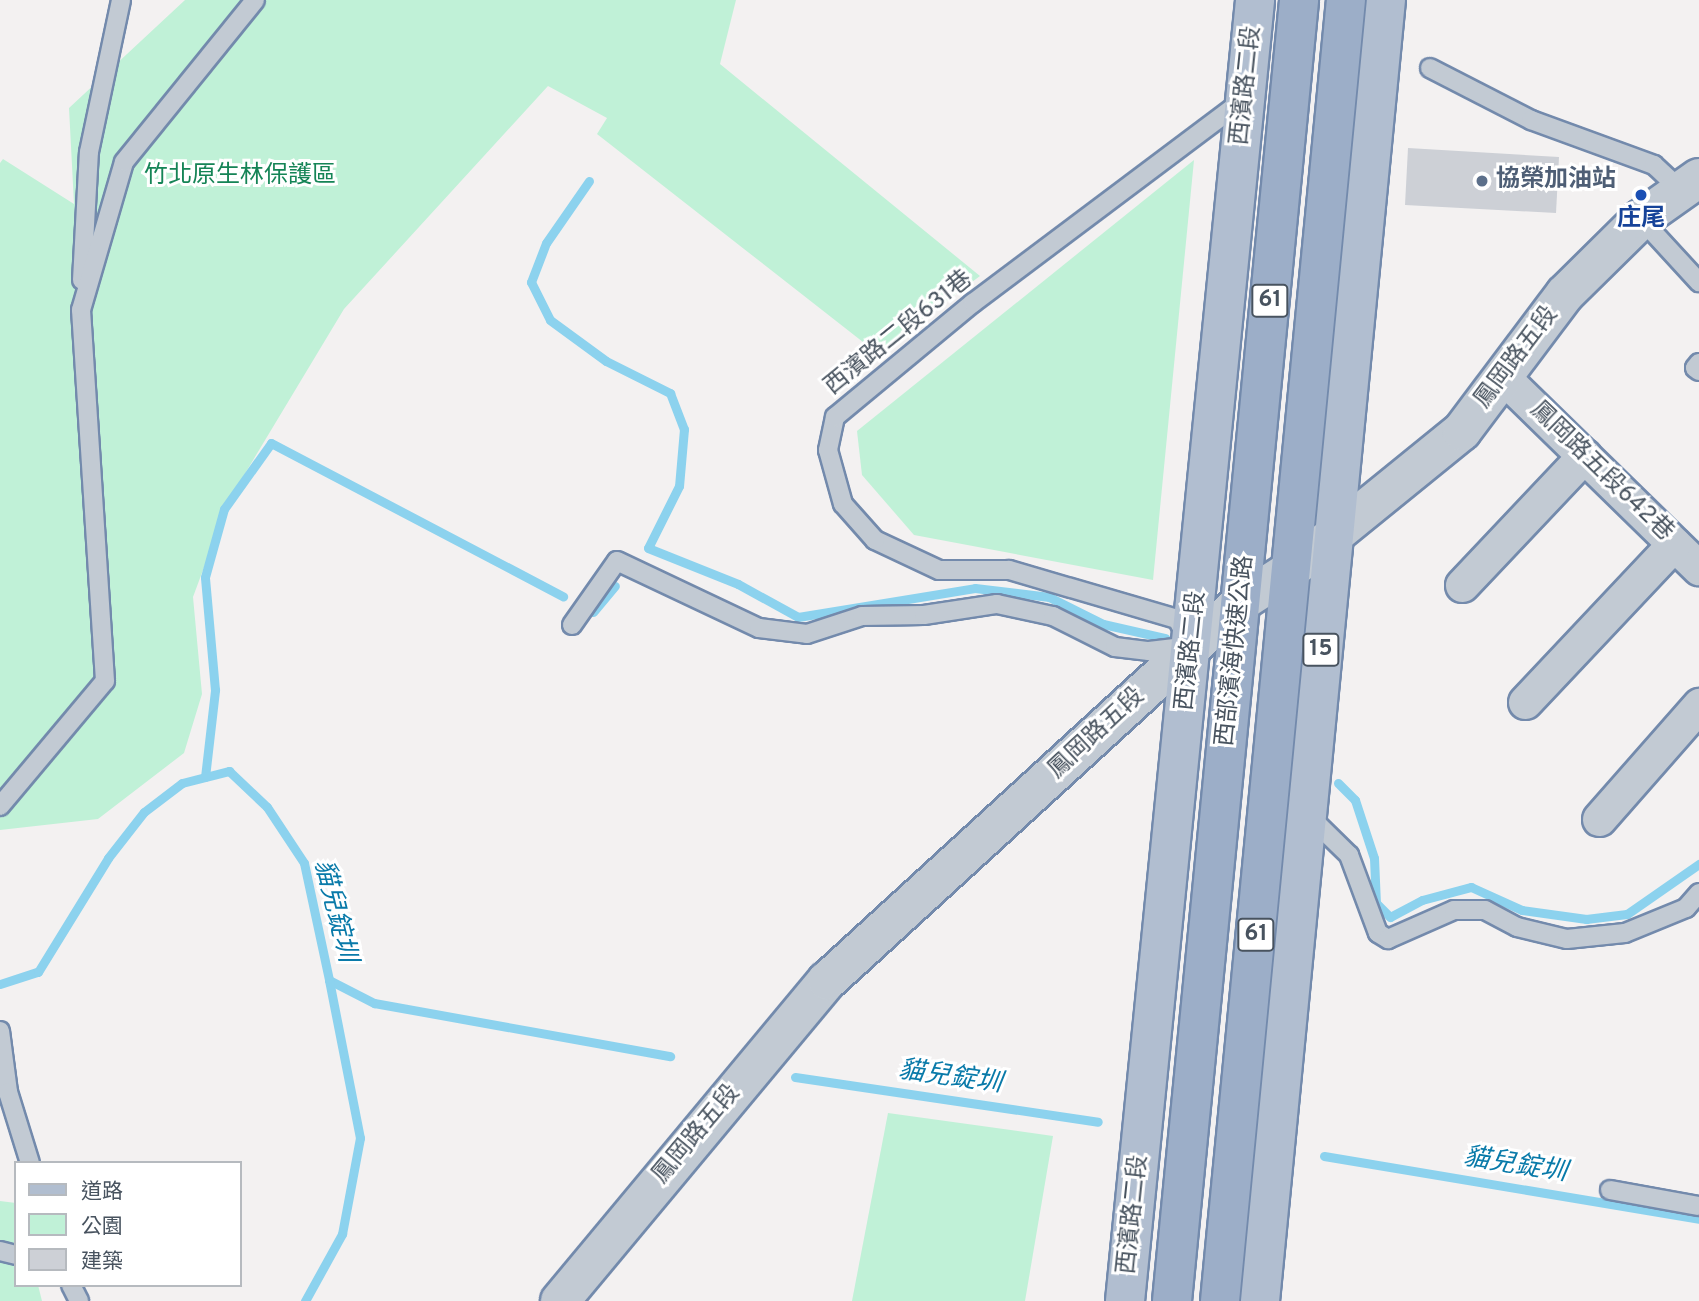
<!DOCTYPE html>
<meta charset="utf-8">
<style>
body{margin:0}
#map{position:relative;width:1699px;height:1301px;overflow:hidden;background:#f3f1f1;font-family:Overpass,"Noto Sans TC",sans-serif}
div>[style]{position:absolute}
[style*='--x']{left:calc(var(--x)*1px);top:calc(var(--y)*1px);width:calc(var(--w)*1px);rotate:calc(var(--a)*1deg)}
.green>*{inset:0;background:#c0f1d7}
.stream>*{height:9px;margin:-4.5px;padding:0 4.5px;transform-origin:4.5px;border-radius:4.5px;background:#8cd2ee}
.building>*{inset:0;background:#cdd0d6}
.roads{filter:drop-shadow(2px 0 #738aac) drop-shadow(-2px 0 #738aac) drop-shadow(0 2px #738aac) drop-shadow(0 -2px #738aac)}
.service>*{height:18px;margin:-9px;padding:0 9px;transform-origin:9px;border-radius:9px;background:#c2cad3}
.minor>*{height:33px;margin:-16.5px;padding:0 16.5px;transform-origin:16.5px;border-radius:16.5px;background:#c2cad3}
.tertiary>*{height:38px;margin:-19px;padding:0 19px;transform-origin:19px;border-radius:19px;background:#c2cad3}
.primary>*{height:38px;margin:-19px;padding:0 19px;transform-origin:19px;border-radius:19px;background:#b1bed0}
.trunk>*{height:38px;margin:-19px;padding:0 19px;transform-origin:19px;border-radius:19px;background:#9caec8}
.dots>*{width:19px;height:19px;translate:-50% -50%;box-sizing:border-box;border:4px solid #fff;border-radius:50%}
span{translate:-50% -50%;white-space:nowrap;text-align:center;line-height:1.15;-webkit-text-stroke:6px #fff;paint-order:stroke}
.shield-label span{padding:2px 5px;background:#fff;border:2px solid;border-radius:5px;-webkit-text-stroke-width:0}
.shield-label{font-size:23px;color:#48535f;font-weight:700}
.street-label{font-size:24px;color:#48535f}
.park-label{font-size:24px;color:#158456}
.service-label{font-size:24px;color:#4e5e75;font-weight:700}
.left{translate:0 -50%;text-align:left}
.transit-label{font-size:24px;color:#164399;font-weight:700}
.water-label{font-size:26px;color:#097aa9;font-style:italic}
.legend{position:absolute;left:14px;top:1161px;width:228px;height:126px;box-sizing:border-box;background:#fff;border:2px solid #b6babf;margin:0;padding:9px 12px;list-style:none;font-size:21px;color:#48535f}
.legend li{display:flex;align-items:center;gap:14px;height:35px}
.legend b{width:35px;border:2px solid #b6babf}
</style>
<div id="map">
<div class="green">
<div style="clip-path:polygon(185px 0,736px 0,720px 64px,980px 276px,877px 353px,597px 134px,607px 118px,548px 86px,344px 309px,229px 500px,193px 597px,202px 694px,184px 753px,98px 819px,0 830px,0 163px,3px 159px,74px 204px,69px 108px)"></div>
<div style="clip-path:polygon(1194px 160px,1153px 580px,914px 535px,862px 475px,857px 431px)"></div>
<div style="clip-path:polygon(888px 1113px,1053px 1136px,1025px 1301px,852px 1301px)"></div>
<div style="clip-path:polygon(0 1201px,16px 1203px,16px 1285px,38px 1285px,42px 1301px,0 1301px)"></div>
</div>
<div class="stream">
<div style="--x:589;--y:181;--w:75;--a:124.7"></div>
<div style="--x:546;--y:243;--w:42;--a:111"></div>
<div style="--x:531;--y:282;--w:42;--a:63.4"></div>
<div style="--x:550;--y:320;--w:69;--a:36.2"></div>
<div style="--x:606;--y:361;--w:72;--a:26.6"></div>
<div style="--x:670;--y:393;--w:39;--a:69"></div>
<div style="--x:684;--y:429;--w:57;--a:95"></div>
<div style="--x:679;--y:486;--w:69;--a:116.6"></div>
<div style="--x:648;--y:548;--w:97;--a:21.8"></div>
<div style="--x:738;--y:584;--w:68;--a:28.8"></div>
<div style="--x:798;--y:617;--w:179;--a:-9.3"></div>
<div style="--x:975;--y:588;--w:75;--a:6.9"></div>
<div style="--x:1049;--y:597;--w:60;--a:26.6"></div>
<div style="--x:1103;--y:624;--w:64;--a:12.7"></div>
<div style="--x:593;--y:612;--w:34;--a:-50"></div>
<div style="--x:205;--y:777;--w:88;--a:-83.4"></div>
<div style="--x:215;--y:690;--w:113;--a:-95.1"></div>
<div style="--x:205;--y:577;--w:71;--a:-74.4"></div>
<div style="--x:224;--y:509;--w:81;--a:-54.5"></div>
<div style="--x:271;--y:443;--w:330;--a:27.7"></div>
<div style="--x:1338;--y:783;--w:24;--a:45"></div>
<div style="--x:1355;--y:800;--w:61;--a:71.9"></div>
<div style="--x:1374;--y:858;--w:45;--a:87.5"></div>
<div style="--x:1376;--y:903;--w:20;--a:45"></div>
<div style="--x:1390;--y:917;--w:36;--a:-28"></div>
<div style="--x:1422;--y:900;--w:51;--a:-14.9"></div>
<div style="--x:1471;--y:887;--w:56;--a:24.3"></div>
<div style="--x:1522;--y:910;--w:65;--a:8"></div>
<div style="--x:1586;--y:919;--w:41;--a:-7"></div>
<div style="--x:1627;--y:914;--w:88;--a:-34.8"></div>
<div style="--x:0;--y:984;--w:40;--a:-18"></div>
<div style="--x:38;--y:972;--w:134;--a:-58.4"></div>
<div style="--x:108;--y:858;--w:58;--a:-52"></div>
<div style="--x:144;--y:812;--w:48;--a:-37.3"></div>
<div style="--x:182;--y:783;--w:49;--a:-14.3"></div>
<div style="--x:229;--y:771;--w:52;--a:43.5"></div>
<div style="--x:267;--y:807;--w:67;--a:56.5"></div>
<div style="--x:304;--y:863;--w:120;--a:77.9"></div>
<div style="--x:329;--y:980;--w:51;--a:27.1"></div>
<div style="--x:374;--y:1003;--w:301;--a:10.2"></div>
<div style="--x:795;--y:1077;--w:306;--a:8.4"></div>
<div style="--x:1324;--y:1156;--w:380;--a:9.5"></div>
<div style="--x:305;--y:1301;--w:77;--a:-61.1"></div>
<div style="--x:342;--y:1234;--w:98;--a:-79.4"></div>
<div style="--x:360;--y:1138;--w:161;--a:-101.1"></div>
</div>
<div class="building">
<div style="clip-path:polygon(1408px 148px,1559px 157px,1556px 213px,1405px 205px)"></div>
</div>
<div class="roads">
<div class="service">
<div style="--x:1430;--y:68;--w:114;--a:27.2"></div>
<div style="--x:1531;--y:120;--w:131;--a:20.1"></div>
<div style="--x:1654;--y:165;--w:35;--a:43"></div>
<div style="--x:1641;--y:219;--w:86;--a:47.4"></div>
<div style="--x:82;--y:280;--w:128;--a:-86.9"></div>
<div style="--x:89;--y:152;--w:155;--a:-78.1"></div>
<div style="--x:1699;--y:363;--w:6;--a:129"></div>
<div style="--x:1695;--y:368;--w:5;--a:37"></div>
<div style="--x:572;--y:625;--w:78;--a:-54.9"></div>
<div style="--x:617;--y:561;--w:157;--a:25.3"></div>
<div style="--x:759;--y:628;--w:48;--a:7.1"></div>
<div style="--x:807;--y:634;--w:58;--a:-18.1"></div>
<div style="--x:862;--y:616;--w:62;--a:-0.9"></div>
<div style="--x:924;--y:615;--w:74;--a:-8.6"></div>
<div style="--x:997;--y:604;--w:57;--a:12.1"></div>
<div style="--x:1053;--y:616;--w:69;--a:26.6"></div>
<div style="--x:1115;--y:647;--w:34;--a:7"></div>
<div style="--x:1149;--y:651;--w:43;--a:-6.6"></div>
<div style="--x:1192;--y:646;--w:31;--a:-119"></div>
<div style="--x:1177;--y:619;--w:175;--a:-163.7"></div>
<div style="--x:1009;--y:570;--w:70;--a:180"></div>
<div style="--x:939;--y:570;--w:71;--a:-154.9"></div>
<div style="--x:875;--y:540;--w:48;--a:-131.6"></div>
<div style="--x:843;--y:504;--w:56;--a:-105.5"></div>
<div style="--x:828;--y:450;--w:34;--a:-78"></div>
<div style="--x:835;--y:417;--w:179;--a:-39.6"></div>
<div style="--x:973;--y:303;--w:338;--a:-36.9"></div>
<div style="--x:0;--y:806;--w:163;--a:-50"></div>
<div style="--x:105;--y:681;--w:372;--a:-93.7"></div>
<div style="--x:81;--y:310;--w:154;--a:-73.8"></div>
<div style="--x:124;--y:162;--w:208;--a:-51"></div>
<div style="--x:1309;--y:816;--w:56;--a:44.3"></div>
<div style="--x:1349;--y:855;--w:83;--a:69.6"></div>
<div style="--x:1378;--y:933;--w:12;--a:31"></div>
<div style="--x:1388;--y:939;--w:72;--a:-23.7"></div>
<div style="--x:1454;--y:910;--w:31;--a:0"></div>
<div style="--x:1485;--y:910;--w:36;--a:28"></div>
<div style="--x:1517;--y:927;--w:51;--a:13.5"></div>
<div style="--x:1567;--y:939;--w:58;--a:-5.9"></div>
<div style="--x:1625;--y:933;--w:66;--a:-22.3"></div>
<div style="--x:1686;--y:908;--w:20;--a:-49"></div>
<div style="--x:0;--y:1031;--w:62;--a:82.5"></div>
<div style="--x:8;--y:1092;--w:74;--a:72.8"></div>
<div style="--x:1610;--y:1190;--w:90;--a:10.2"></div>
<div style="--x:0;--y:1251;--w:16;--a:14"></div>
<div style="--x:71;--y:1285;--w:18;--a:63"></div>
</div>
<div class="minor">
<div style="--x:1503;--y:377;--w:274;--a:44.3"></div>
<div style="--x:1462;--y:585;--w:178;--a:-46.6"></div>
<div style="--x:1525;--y:702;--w:217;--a:-46.7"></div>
<div style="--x:1599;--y:819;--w:152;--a:-48.7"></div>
</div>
<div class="tertiary">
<div style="--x:560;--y:1301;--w:417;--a:-50.2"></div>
<div style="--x:827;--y:981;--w:561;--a:-42.47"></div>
<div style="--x:1241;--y:602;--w:61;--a:-32.9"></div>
<div style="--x:1292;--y:569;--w:219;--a:-39.1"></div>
<div style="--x:1462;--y:431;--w:171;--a:-53.1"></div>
<div style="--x:1565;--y:294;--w:107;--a:-44.6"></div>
<div style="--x:1641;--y:219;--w:71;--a:-35.3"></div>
</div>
<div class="primary">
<div style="--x:1125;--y:1301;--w:1307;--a:-84.29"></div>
<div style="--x:1260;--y:1301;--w:1307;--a:-84.47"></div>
</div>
<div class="trunk">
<div style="--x:1172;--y:1301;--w:1307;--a:-84.42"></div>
<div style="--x:1220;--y:1301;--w:1307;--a:-84.47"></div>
</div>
</div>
<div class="dots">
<div style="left:1482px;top:181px;background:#5c6f8a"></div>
<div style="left:1641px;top:195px;background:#1a4fb4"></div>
</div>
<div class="shield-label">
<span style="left:1270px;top:301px">61</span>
<span style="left:1321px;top:650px">15</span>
<span style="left:1256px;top:935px">61</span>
</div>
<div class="street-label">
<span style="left:1247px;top:86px;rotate:-84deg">西濱路二段</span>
<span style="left:899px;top:334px;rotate:-39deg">西濱路二段631巷</span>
<span style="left:1517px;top:358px;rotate:-53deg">鳳岡路五段</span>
<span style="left:1601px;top:472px;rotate:44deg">鳳岡路五段642巷</span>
<span style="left:1192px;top:651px;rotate:-84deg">西濱路二段</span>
<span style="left:1236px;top:651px;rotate:-84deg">西部濱海快速公路</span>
<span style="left:1097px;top:734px;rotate:-43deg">鳳岡路五段</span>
<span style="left:697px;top:1135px;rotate:-50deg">鳳岡路五段</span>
<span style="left:1134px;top:1215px;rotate:-84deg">西濱路二段</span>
</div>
<div class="park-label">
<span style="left:240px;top:177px">竹北原生林保護區</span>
</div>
<div class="service-label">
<span class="left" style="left:1496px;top:181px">協榮加油站</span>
</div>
<div class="transit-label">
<span style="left:1641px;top:220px">庄尾</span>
</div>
<div class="water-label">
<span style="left:334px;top:911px;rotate:76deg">貓兒錠圳</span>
<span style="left:950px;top:1078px;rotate:8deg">貓兒錠圳</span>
<span style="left:1515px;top:1166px;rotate:9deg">貓兒錠圳</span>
</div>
<ul class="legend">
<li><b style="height:9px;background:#b1bed0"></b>道路</li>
<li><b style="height:19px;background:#c0f1d7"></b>公園</li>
<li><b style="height:19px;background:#cdd0d6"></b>建築</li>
</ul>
</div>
